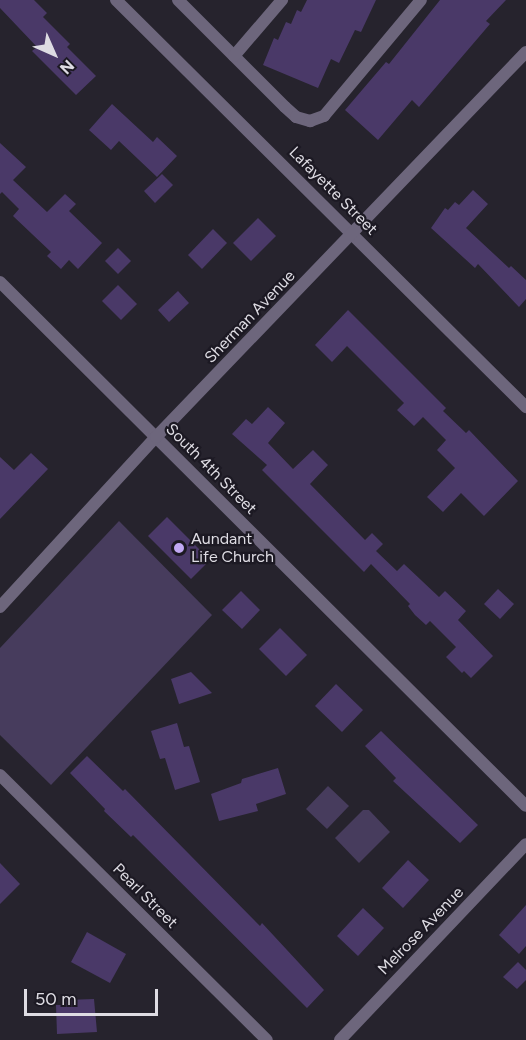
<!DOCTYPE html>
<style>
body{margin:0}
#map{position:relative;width:526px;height:1040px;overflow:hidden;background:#26232d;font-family:Figtree,sans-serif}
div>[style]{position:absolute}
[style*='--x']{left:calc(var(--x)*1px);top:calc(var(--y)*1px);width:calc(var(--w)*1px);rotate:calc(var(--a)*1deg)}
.green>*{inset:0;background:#473c5d}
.building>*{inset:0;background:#4a3968}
.minor>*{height:12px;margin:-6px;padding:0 6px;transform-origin:6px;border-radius:6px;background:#6d667c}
.tertiary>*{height:12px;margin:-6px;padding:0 6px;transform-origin:6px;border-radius:6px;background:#6d667c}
.dots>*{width:16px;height:16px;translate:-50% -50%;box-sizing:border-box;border:3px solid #1c1923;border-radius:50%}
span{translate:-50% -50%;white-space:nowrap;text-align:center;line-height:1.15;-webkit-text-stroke:4.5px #1c1923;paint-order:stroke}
.street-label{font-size:16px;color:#dedce3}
.poi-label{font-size:16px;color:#dedce3}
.left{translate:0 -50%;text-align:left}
.north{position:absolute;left:24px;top:24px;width:60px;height:60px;-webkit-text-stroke:4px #1c1923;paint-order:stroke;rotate:135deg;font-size:16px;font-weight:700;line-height:24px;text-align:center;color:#dedce3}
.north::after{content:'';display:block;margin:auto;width:21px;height:27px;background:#dedce3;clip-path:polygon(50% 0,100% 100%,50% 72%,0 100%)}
.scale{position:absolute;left:24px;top:989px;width:134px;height:27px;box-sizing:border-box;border:3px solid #dedce3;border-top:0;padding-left:8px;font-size:18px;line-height:21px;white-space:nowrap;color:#dedce3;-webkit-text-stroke:4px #1c1923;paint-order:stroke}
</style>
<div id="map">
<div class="green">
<div style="clip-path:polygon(119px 521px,212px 615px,51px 785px,0 735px,0 648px)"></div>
<div style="clip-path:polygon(328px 786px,349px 806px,327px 829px,306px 809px)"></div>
<div style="clip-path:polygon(363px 810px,369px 810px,390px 832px,359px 863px,335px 838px)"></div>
</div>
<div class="building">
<div style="clip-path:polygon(0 0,34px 0,47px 13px,43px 17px,70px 44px,67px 47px,96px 76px,76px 95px,32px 51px,37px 47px,0 8px)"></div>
<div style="clip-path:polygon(307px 0,376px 0,361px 32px,355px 30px,339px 63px,331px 59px,318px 88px,263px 65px,274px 38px,278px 40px,286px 22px,291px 24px,297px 10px,301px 12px)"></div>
<div style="clip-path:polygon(440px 0,506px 0,486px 21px,490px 24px,419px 107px,412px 100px,378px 140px,345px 110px,386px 62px,389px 64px)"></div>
<div style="clip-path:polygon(112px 104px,153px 142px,157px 137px,177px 156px,157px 177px,119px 141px,111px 150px,89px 130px)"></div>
<div style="clip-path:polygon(0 143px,26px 167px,13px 180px,47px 212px,65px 194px,76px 204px,69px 211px,102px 243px,78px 269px,69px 260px,61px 269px,47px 256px,51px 252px,13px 216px,19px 209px,2px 192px,0 194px)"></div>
<div style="clip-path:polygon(162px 174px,173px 185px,155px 203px,144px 191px)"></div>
<div style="clip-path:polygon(473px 190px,488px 204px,466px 228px,509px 268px,511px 266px,526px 280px,526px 299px,519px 307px,478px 264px,475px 268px,431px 228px,445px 208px,448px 210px,455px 202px,459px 205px)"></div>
<div style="clip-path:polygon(258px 218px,276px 236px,251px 261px,233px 243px)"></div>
<div style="clip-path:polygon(213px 229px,227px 243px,202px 269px,188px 255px)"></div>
<div style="clip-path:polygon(118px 248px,131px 261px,118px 274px,105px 261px)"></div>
<div style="clip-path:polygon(118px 285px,137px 304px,121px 320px,102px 301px)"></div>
<div style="clip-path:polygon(178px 291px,189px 303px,169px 322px,158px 310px)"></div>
<div style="clip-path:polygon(348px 310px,446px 408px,443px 411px,466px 433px,469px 430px,518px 481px,484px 516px,461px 493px,443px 512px,427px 497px,455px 468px,437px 450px,446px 440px,423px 417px,414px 426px,397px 410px,404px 403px,347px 346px,332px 362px,315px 345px)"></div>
<div style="clip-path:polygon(268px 407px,285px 423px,268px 443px,293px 469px,313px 450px,328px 465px,310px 484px,365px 540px,372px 533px,383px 544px,376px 551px,397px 571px,404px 564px,439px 597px,445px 591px,466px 611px,458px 620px,493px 656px,471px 678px,464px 671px,462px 673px,446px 657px,456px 647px,430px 621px,426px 625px,415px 615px,408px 606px,410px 604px,371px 564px,364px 572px,262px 470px,267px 465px,232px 434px,246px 419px,252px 424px)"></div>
<div style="clip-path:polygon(31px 453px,48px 469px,0 519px,0 457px,14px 470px)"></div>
<div style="clip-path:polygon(167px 517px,210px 560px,191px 579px,148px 536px)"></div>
<div style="clip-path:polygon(498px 589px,514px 604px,500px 619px,484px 604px)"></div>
<div style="clip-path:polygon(241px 591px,260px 610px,242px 629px,222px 610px)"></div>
<div style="clip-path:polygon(280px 628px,307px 655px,286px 676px,259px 649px)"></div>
<div style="clip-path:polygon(191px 672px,212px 693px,179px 704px,171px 679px)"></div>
<div style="clip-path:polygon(336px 684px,363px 710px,342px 732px,315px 706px)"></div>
<div style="clip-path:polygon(177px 723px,184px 747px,189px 746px,200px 782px,175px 790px,165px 758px,160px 759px,151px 731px)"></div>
<div style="clip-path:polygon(381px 731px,478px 825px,460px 843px,393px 781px,396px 778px,365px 746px)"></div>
<div style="clip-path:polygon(87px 756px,123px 791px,125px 789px,260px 926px,262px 923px,324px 990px,307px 1008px,133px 835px,131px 837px,104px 811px,105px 809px,70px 773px)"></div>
<div style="clip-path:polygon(278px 768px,286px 794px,256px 804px,258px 811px,219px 821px,211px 794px,241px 783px,242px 779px)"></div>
<div style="clip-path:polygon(408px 860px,429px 880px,403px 908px,382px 888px)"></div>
<div style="clip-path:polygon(0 863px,20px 884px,0 904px)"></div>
<div style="clip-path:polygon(526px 905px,526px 946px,519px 954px,499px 935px)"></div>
<div style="clip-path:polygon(363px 908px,384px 928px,358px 956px,337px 936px)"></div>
<div style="clip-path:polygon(87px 932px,126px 954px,110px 983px,71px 962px)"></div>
<div style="clip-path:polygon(518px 962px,526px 970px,526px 980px,517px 989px,503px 977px)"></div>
<div style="clip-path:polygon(94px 999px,97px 1032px,57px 1034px,56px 1005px,66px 1005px,66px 1000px)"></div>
</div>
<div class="minor">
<div style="--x:116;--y:0;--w:578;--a:44.79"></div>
<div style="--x:178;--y:0;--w:151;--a:45"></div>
<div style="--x:285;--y:107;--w:15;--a:42"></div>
<div style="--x:296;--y:117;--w:15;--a:16"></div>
<div style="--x:310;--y:121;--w:15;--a:-20"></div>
<div style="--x:324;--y:116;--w:151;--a:-50.1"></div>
<div style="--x:234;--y:56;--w:74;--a:-49.4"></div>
<div style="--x:0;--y:282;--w:742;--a:44.89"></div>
<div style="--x:0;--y:775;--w:376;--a:44.8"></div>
<div style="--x:340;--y:1040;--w:270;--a:-46.5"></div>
</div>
<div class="tertiary">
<div style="--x:0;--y:607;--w:231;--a:-47.5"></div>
<div style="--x:156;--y:437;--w:534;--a:-46.14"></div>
</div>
<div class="dots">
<div style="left:179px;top:548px;background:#c1a8f3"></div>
</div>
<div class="street-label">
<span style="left:333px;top:191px;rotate:45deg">Lafayette Street</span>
<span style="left:250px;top:317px;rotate:-46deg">Sherman Avenue</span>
<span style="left:211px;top:469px;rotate:45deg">South 4th Street</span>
<span style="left:145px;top:896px;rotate:45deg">Pearl Street</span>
<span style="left:421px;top:931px;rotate:-46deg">Melrose Avenue</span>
</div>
<div class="poi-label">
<span class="left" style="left:191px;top:548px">Aundant<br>Life Church</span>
</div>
<div class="north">N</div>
<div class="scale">50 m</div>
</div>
